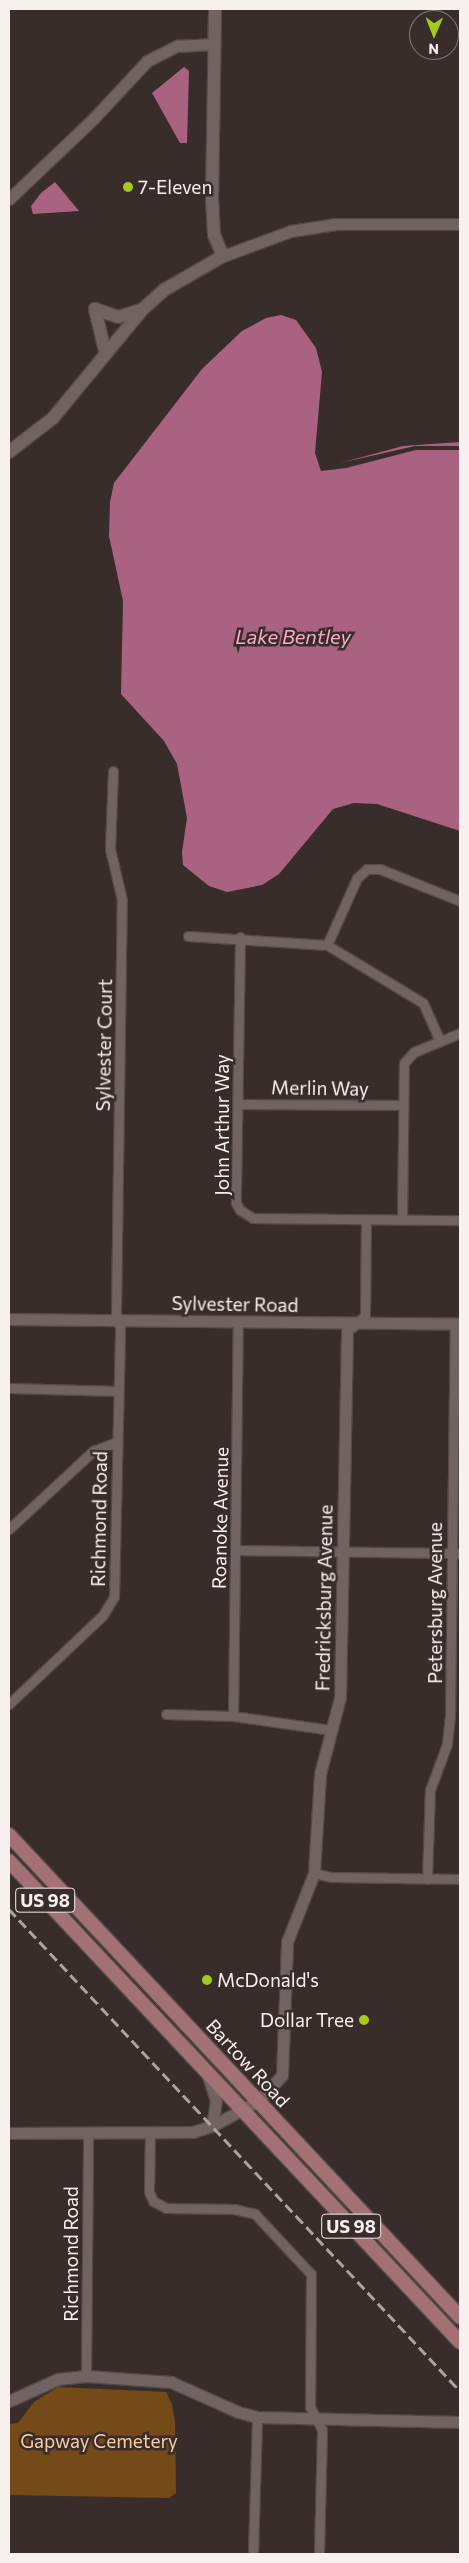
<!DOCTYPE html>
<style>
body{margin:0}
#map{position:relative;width:469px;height:2563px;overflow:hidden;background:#382d2b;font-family:Commissioner,sans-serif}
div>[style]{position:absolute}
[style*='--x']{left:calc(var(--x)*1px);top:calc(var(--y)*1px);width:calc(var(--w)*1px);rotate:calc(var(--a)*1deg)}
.green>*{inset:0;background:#734a18}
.water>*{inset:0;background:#a96380}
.roads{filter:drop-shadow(1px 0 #534a48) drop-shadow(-1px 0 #534a48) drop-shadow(0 1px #534a48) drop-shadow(0 -1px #534a48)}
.minor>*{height:9px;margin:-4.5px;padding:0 4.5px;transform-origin:4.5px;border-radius:4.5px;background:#706361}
.tertiary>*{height:11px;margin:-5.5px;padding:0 5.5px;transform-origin:5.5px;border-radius:5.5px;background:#706361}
.secondary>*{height:12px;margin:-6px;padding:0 6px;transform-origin:6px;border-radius:6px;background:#706361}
.primary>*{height:14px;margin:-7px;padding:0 7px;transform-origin:7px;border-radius:7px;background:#a27075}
.rail>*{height:2.5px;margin-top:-1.25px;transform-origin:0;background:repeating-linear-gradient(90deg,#aca4a2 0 10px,transparent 0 15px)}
.dots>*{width:14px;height:14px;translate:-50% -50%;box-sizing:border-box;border:2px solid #382d2b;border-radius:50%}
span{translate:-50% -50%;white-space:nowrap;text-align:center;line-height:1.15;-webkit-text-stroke:5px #382d2b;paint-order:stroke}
.shield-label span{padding:1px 4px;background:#382d2b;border:1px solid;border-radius:4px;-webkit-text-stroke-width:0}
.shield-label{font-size:18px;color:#f7f0ee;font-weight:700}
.poi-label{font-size:19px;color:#f7f0ee}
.left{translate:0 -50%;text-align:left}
.right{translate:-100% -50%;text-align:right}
.street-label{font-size:19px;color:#f7f0ee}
.park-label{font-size:19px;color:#fbcfa3}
.water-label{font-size:20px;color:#fcabcb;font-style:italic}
.frame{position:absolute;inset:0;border:10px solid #f7f0ee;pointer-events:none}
.north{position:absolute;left:409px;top:10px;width:50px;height:50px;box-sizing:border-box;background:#382d2b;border:1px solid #847b79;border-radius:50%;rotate:181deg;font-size:14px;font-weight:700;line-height:20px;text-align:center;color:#f7f0ee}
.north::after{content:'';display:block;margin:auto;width:18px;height:22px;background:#a7c81f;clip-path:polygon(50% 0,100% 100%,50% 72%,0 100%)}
</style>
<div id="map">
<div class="green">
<div style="clip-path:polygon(58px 2387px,166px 2392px,172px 2404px,175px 2422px,176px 2493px,169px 2498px,9px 2495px,9px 2424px,18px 2423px,34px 2402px)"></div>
</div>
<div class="water">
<div style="clip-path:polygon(184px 67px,189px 71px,187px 143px,180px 143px,152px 93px)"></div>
<div style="clip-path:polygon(55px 182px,79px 211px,33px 214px,31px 206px,41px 193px)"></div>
<div style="clip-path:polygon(281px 315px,296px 320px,316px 348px,322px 372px,315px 453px,321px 471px,346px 468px,416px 450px,460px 450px,460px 831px,377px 804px,354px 803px,333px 809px,279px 874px,262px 885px,227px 892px,209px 886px,183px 865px,182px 852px,187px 818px,177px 764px,164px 741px,121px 694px,123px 601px,109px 536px,110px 502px,114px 483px,202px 369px,242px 331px,266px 318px)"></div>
<div style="clip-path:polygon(460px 442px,460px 446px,415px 446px,340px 463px,403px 446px)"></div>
</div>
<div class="roads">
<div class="minor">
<div style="--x:188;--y:936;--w:139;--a:3.7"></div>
<div style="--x:327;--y:945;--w:112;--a:31.1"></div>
<div style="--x:423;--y:1003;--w:42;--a:65.9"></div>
<div style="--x:240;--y:937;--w:266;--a:90.9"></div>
<div style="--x:236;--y:1203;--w:8;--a:60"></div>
<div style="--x:240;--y:1210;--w:15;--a:32"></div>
<div style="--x:253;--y:1218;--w:207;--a:0.6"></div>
<div style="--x:327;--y:945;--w:73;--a:-65.9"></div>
<div style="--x:357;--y:878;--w:13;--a:-42"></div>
<div style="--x:367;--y:869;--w:13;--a:0"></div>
<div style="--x:380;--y:869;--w:86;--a:21.8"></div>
<div style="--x:238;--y:1104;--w:165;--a:0.3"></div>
<div style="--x:402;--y:1219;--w:156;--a:-89.3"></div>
<div style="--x:404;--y:1063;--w:15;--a:-48"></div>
<div style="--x:414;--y:1052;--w:50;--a:-22.4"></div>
<div style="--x:356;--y:1323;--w:11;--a:-38"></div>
<div style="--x:365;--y:1316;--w:97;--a:-89.4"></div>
<div style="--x:9;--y:1388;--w:108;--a:1.6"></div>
<div style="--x:9;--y:1529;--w:115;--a:-42.9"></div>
<div style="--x:93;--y:1451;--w:26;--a:-21"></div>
<div style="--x:235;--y:1550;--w:225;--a:0.8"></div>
<div style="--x:9;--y:1704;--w:129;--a:-43.4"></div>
<div style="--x:103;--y:1615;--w:21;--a:-59"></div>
<div style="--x:114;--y:1597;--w:269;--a:-88.7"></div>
<div style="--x:120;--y:1328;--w:16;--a:-104"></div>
<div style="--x:116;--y:1312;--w:412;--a:-89.2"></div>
<div style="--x:122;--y:900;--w:52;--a:-103.2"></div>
<div style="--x:110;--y:849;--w:78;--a:-87.8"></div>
<div style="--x:166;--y:1714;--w:67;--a:1.7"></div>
<div style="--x:233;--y:1716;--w:99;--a:8.1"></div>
<div style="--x:233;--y:1716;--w:395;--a:-89.3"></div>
<div style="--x:314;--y:1873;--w:18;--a:13"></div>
<div style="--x:332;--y:1877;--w:128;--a:0.9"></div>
<div style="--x:427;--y:1879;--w:89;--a:-88.1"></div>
<div style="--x:430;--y:1790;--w:49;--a:-69.7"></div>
<div style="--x:447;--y:1744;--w:27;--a:-84"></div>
<div style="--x:450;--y:1717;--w:394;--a:-89.3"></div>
<div style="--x:150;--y:2133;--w:59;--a:91"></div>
<div style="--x:149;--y:2192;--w:10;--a:66"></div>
<div style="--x:153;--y:2201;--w:15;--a:28"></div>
<div style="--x:166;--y:2208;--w:68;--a:0.8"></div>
<div style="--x:234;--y:2209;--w:22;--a:13"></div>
<div style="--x:255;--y:2214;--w:82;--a:47"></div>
<div style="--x:311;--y:2274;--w:133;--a:90.4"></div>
<div style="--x:310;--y:2407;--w:26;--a:62"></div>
<div style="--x:322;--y:2430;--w:124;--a:91.4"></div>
<div style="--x:86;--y:2376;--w:243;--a:-89.5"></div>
<div style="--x:253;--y:2554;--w:137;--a:-88.3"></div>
</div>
<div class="tertiary">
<div style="--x:9;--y:199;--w:116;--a:-43.6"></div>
<div style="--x:93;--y:119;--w:79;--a:-47"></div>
<div style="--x:147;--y:61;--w:34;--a:-27"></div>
<div style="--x:177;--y:46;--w:37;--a:-3"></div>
<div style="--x:223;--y:256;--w:72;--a:-20.2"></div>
<div style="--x:291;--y:231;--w:45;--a:-9"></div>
<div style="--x:335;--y:224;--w:125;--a:0"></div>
<div style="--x:9;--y:1319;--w:451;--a:0.6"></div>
<div style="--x:207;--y:2073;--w:29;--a:72"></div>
<div style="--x:216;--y:2101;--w:25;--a:99"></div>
<div style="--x:9;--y:2133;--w:184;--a:-0.3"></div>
<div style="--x:193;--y:2132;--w:20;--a:-18"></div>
<div style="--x:212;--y:2126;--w:52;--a:-28.5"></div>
<div style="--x:258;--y:2101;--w:35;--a:-47"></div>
<div style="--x:282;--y:2075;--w:133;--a:-87.8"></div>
<div style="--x:287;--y:1942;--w:74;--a:-68.6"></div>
<div style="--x:314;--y:1873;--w:99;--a:-86.5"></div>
<div style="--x:320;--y:1774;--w:80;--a:-75.4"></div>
<div style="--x:340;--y:1697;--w:367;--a:-88.9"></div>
<div style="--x:347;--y:1330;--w:11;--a:-38"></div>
<div style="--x:9;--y:2401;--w:54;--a:-24.2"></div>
<div style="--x:58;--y:2379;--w:28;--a:-6"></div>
<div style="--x:86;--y:2376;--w:85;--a:4"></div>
<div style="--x:171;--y:2382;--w:73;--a:24.1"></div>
<div style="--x:238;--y:2412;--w:20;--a:15"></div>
<div style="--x:257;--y:2417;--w:203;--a:1.4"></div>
</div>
<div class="secondary">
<div style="--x:95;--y:309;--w:24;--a:19"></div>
<div style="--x:118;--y:317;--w:24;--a:-17"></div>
<div style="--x:95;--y:309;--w:43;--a:76.6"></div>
<div style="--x:9;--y:452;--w:56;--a:-37.7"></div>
<div style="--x:53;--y:418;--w:141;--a:-50.5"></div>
<div style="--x:143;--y:309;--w:28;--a:-42"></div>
<div style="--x:164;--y:290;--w:68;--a:-30"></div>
<div style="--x:223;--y:256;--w:23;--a:-113"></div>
<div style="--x:214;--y:235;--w:33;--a:-93"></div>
<div style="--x:212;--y:202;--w:193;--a:-89.1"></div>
</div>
<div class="primary">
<div style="--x:9;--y:1835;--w:660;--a:46.9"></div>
<div style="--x:9;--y:1861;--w:659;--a:46.84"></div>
</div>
</div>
<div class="rail">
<div style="--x:9;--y:1909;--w:660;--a:46.9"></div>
</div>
<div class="dots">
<div style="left:128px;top:187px;background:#a7c81f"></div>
<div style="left:207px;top:1980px;background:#a7c81f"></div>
<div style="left:364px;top:2020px;background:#a7c81f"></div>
</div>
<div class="shield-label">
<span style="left:45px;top:1900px">US 98</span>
<span style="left:351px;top:2226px">US 98</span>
</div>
<div class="poi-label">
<span class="left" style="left:138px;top:187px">7-Eleven</span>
<span class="left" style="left:217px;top:1980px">McDonald's</span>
<span class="right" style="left:354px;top:2020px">Dollar Tree</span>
</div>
<div class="street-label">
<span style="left:104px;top:1045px;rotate:-89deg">Sylvester Court</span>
<span style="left:320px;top:1088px;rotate:1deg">Merlin Way</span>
<span style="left:222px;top:1125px;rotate:-90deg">John Arthur Way</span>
<span style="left:235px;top:1304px;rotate:1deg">Sylvester Road</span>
<span style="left:220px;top:1518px;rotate:-89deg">Roanoke Avenue</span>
<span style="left:99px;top:1519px;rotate:-89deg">Richmond Road</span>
<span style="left:324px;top:1598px;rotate:-89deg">Fredricksburg Avenue</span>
<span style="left:435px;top:1603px;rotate:-90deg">Petersburg Avenue</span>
<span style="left:248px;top:2063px;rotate:47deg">Bartow Road</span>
<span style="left:71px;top:2254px;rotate:-90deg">Richmond Road</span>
</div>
<div class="park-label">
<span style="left:99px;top:2441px">Gapway Cemetery</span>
</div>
<div class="water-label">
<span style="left:293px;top:636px">Lake Bentley</span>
</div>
<div class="frame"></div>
<div class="north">N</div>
</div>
